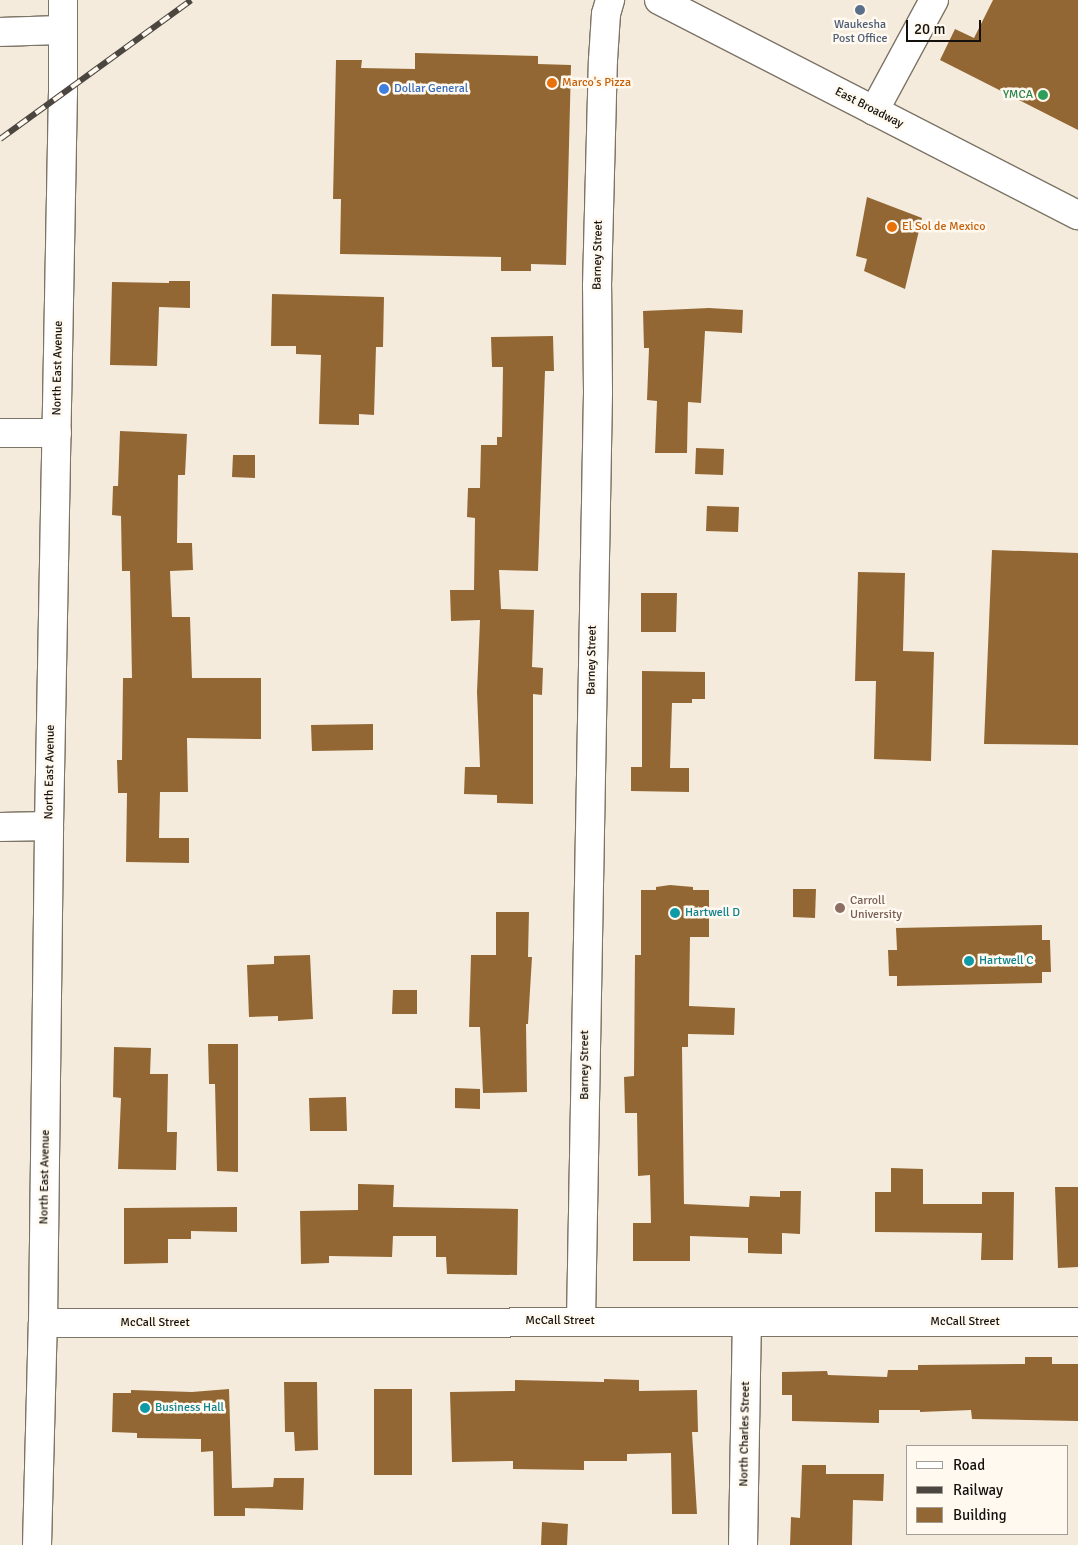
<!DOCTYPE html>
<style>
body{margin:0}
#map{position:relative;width:1078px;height:1545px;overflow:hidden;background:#f5ebdc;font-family:Signika,sans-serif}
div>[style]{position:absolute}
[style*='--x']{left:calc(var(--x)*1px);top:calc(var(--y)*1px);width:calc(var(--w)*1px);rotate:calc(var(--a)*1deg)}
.building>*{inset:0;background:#936733}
.roads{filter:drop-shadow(1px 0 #7c7466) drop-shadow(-1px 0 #7c7466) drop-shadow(0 1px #7c7466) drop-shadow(0 -1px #7c7466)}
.minor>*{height:28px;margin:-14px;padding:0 14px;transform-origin:14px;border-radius:14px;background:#fff}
.secondary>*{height:28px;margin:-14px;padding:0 14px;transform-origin:14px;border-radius:14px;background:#fff}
.rail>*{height:5.5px;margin-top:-2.75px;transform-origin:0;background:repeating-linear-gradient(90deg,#fff9f0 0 11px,#4b463f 0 22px);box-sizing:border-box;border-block:1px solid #4b463f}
.dots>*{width:14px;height:14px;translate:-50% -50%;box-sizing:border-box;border:2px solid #fff9f0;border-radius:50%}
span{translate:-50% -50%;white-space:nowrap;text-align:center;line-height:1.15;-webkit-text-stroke:5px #fff9f0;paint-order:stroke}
.service-label{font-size:12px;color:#4e5e75}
.food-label{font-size:12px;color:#c56008}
.left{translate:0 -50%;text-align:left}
.shop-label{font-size:12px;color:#366cbe}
.leisure-label{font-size:12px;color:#27864d}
.right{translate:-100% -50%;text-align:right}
.street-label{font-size:12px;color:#15120d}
.education-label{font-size:12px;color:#785e54}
.culture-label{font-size:12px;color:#0d838f}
.legend{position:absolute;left:906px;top:1445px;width:162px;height:90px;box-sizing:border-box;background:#fff9f0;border:1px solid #a19d95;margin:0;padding:6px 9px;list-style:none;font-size:15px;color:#15120d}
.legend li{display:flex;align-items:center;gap:10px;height:25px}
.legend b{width:25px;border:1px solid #a19d95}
.scale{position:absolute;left:906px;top:20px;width:75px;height:22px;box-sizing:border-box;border:2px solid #15120d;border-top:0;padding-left:6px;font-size:15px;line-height:18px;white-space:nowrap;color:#15120d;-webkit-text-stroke:4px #fff9f0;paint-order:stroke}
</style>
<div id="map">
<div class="building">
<div style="clip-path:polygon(993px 0,1078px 0,1078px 130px,940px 60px,955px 29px,974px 38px)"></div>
<div style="clip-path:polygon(415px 53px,538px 56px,538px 64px,571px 65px,566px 265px,531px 264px,531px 271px,501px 271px,501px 257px,340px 254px,341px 199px,333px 199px,336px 60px,362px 60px,361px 68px,415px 69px)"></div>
<div style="clip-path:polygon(867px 197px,922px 218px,905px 289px,864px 271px,867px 259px,856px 256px)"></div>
<div style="clip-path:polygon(169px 281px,190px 281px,190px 308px,159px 307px,157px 366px,110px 365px,112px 282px,169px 283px)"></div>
<div style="clip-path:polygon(272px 294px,384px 297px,383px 347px,376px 347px,374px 415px,359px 414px,359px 425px,319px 424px,321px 355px,296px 354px,296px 346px,271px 346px)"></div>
<div style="clip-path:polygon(709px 308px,743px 310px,742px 333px,705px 331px,701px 403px,688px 402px,687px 453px,655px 453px,657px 401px,647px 400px,649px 348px,644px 348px,643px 311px)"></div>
<div style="clip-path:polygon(553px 336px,554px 371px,545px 371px,538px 571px,499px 570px,501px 609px,534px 610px,532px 667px,543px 668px,542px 695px,533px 694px,533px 804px,497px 803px,497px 795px,464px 794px,465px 767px,480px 767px,477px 692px,480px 620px,451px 621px,450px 590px,474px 590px,475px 518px,467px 517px,468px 488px,480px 488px,481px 445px,497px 445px,497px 437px,502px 437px,503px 367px,492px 367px,491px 337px)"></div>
<div style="clip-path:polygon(120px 431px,187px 434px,185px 475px,178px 475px,177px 543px,192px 543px,193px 570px,170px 571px,172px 617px,190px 617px,192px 678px,261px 678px,261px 739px,187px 738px,188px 792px,160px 792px,159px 838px,189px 838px,189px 863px,126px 862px,127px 793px,118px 793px,117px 760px,122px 760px,123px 678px,132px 678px,130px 571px,122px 571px,121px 516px,112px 515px,113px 486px,118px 486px)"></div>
<div style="clip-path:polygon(696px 448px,724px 449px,723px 475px,695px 474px)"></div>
<div style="clip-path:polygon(233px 455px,255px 455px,255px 478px,232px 477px)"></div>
<div style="clip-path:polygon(707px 506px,739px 507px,738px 532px,706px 531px)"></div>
<div style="clip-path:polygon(992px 550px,1078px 553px,1078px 745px,984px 744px)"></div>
<div style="clip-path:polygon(858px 572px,905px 573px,903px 651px,934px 652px,931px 761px,874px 759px,876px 681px,855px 681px)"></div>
<div style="clip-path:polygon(641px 593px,677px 593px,676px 632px,641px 632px)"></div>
<div style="clip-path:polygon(642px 671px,705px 672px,705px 699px,692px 699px,692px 703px,672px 703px,670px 768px,689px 768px,689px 792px,631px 791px,631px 767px,642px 767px)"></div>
<div style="clip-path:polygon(373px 724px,373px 750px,312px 751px,311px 725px)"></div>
<div style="clip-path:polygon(670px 885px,693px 887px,693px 890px,709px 890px,709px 937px,690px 937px,689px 1006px,735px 1008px,734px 1035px,688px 1034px,688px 1047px,682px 1047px,684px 1204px,749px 1207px,750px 1196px,780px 1197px,780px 1191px,801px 1191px,800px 1234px,782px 1233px,782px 1254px,748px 1253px,748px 1238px,690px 1236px,690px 1261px,633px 1261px,633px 1223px,651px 1223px,650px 1175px,638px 1176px,637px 1113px,625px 1113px,624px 1077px,634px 1076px,635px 955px,641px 955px,641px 890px,656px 890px,656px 887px)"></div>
<div style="clip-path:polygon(793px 889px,816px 889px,815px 918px,793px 917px)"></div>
<div style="clip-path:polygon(496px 912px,529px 912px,528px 957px,532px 957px,528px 1024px,526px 1024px,527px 1092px,483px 1093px,480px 1027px,469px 1027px,471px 955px,496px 955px)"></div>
<div style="clip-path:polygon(1042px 925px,1042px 940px,1050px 940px,1051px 972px,1042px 972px,1042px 983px,897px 986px,897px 976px,889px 976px,888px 950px,897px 950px,896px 928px)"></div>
<div style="clip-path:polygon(310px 955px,313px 1019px,278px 1021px,278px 1016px,249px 1017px,247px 965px,274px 964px,274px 956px)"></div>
<div style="clip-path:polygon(393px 990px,417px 990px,417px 1014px,392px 1014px)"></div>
<div style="clip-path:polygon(208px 1044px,238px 1044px,238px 1172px,217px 1171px,215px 1084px,209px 1084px)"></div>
<div style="clip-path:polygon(114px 1047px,151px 1048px,150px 1074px,168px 1074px,167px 1132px,177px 1132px,176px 1170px,118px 1169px,121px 1098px,113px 1097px)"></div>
<div style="clip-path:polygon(455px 1088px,480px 1089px,480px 1109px,455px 1108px)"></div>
<div style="clip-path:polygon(346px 1097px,347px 1131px,310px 1131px,309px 1098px)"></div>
<div style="clip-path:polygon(891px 1168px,923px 1169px,923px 1204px,982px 1204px,982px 1192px,1014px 1192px,1013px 1260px,981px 1260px,982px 1233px,875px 1232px,875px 1192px,891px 1192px)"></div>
<div style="clip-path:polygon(358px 1184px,394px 1185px,393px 1207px,518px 1209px,517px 1275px,447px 1274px,446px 1257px,436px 1257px,436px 1236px,393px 1236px,392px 1257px,329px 1256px,329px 1263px,301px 1264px,300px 1211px,358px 1210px)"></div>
<div style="clip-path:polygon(1055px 1187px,1078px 1187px,1078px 1267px,1058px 1268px)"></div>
<div style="clip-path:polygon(237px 1207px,237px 1232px,191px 1231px,191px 1239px,168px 1239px,168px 1263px,124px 1264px,124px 1208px)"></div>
<div style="clip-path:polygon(1025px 1357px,1052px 1357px,1052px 1364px,1078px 1364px,1078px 1421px,972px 1419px,971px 1410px,920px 1412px,920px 1410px,879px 1410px,879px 1423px,792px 1421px,792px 1395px,782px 1395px,782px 1372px,827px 1371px,828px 1375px,887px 1377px,888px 1370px,918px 1370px,918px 1365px,1025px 1364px)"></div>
<div style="clip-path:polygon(604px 1379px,639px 1380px,639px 1391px,697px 1390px,698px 1432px,692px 1432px,697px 1514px,672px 1514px,671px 1453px,627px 1454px,627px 1461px,584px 1461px,584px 1470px,513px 1469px,513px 1461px,452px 1462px,450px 1392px,515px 1391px,515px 1380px,604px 1382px)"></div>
<div style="clip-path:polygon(284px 1382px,317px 1382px,318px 1450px,295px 1451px,294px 1432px,285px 1432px)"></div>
<div style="clip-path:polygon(229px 1389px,232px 1488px,273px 1487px,274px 1478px,304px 1478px,303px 1510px,245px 1508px,245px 1516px,214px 1516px,213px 1451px,201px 1452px,201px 1439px,137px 1438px,137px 1433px,112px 1432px,113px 1393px,131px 1393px,131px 1390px,192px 1392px)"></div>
<div style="clip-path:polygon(374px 1389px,412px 1389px,412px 1475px,374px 1475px)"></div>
<div style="clip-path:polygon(802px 1465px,826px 1465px,826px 1474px,884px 1474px,883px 1501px,853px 1500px,852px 1545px,790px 1545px,791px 1517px,800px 1518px)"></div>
<div style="clip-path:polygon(542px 1522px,568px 1524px,567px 1545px,541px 1545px)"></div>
</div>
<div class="roads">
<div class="minor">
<div style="--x:0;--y:32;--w:62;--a:-1.8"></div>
<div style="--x:874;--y:111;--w:126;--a:-61.6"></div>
<div style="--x:0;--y:433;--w:57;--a:0"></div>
<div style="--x:0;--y:827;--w:49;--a:-1.2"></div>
<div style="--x:581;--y:1321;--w:929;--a:-88.95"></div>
<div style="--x:598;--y:392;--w:106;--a:-90.5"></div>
<div style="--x:597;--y:286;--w:226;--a:-88.5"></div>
<div style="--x:603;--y:60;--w:46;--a:-86.3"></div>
<div style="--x:606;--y:14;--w:15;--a:-74"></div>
<div style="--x:43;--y:1323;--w:1035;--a:-0.06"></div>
<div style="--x:743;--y:1545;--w:222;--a:-89"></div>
</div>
<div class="secondary">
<div style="--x:659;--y:0;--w:471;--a:27.2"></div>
<div style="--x:37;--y:1545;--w:222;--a:-88.5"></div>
<div style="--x:43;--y:1323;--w:497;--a:-89.3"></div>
<div style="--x:49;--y:826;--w:733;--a:-88.91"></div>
<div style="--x:63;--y:93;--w:93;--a:-90"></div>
</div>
</div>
<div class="rail">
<div style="--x:0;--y:139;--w:236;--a:-36"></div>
</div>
<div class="dots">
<div style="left:860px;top:10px;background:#5c6f8a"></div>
<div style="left:552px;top:83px;background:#e8710a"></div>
<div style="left:384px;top:89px;background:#3f7fe0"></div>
<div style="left:1043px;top:95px;background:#2e9e5b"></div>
<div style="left:892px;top:227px;background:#e8710a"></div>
<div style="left:840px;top:908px;background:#8d6e63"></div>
<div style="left:675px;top:913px;background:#0f9aa8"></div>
<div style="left:969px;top:961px;background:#0f9aa8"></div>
<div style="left:145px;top:1408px;background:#0f9aa8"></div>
</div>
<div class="service-label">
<span style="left:860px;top:32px">Waukesha<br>Post Office</span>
</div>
<div class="food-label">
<span class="left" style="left:562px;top:83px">Marco's Pizza</span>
<span class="left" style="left:902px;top:227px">El Sol de Mexico</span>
</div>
<div class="shop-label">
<span class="left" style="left:394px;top:89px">Dollar General</span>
</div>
<div class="leisure-label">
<span class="right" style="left:1033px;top:95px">YMCA</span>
</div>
<div class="street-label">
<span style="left:869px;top:108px;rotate:27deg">East Broadway</span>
<span style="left:598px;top:255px;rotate:-89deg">Barney Street</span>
<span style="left:58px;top:368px;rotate:-89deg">North East Avenue</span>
<span style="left:592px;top:660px;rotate:-89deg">Barney Street</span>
<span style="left:50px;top:772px;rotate:-89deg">North East Avenue</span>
<span style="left:585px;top:1065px;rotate:-90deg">Barney Street</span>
<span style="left:45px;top:1177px;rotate:-89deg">North East Avenue</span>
<span style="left:560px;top:1321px">McCall Street</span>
<span style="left:965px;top:1322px">McCall Street</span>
<span style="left:155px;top:1323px">McCall Street</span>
<span style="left:745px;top:1434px;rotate:-89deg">North Charles Street</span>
</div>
<div class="education-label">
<span class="left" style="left:850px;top:908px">Carroll<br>University</span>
</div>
<div class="culture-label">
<span class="left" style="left:685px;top:913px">Hartwell D</span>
<span class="left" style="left:979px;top:961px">Hartwell C</span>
<span class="left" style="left:155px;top:1408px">Business Hall</span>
</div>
<ul class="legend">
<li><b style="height:6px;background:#fff"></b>Road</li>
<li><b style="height:6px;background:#4b463f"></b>Railway</li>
<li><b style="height:14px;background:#936733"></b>Building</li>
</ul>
<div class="scale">20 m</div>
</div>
